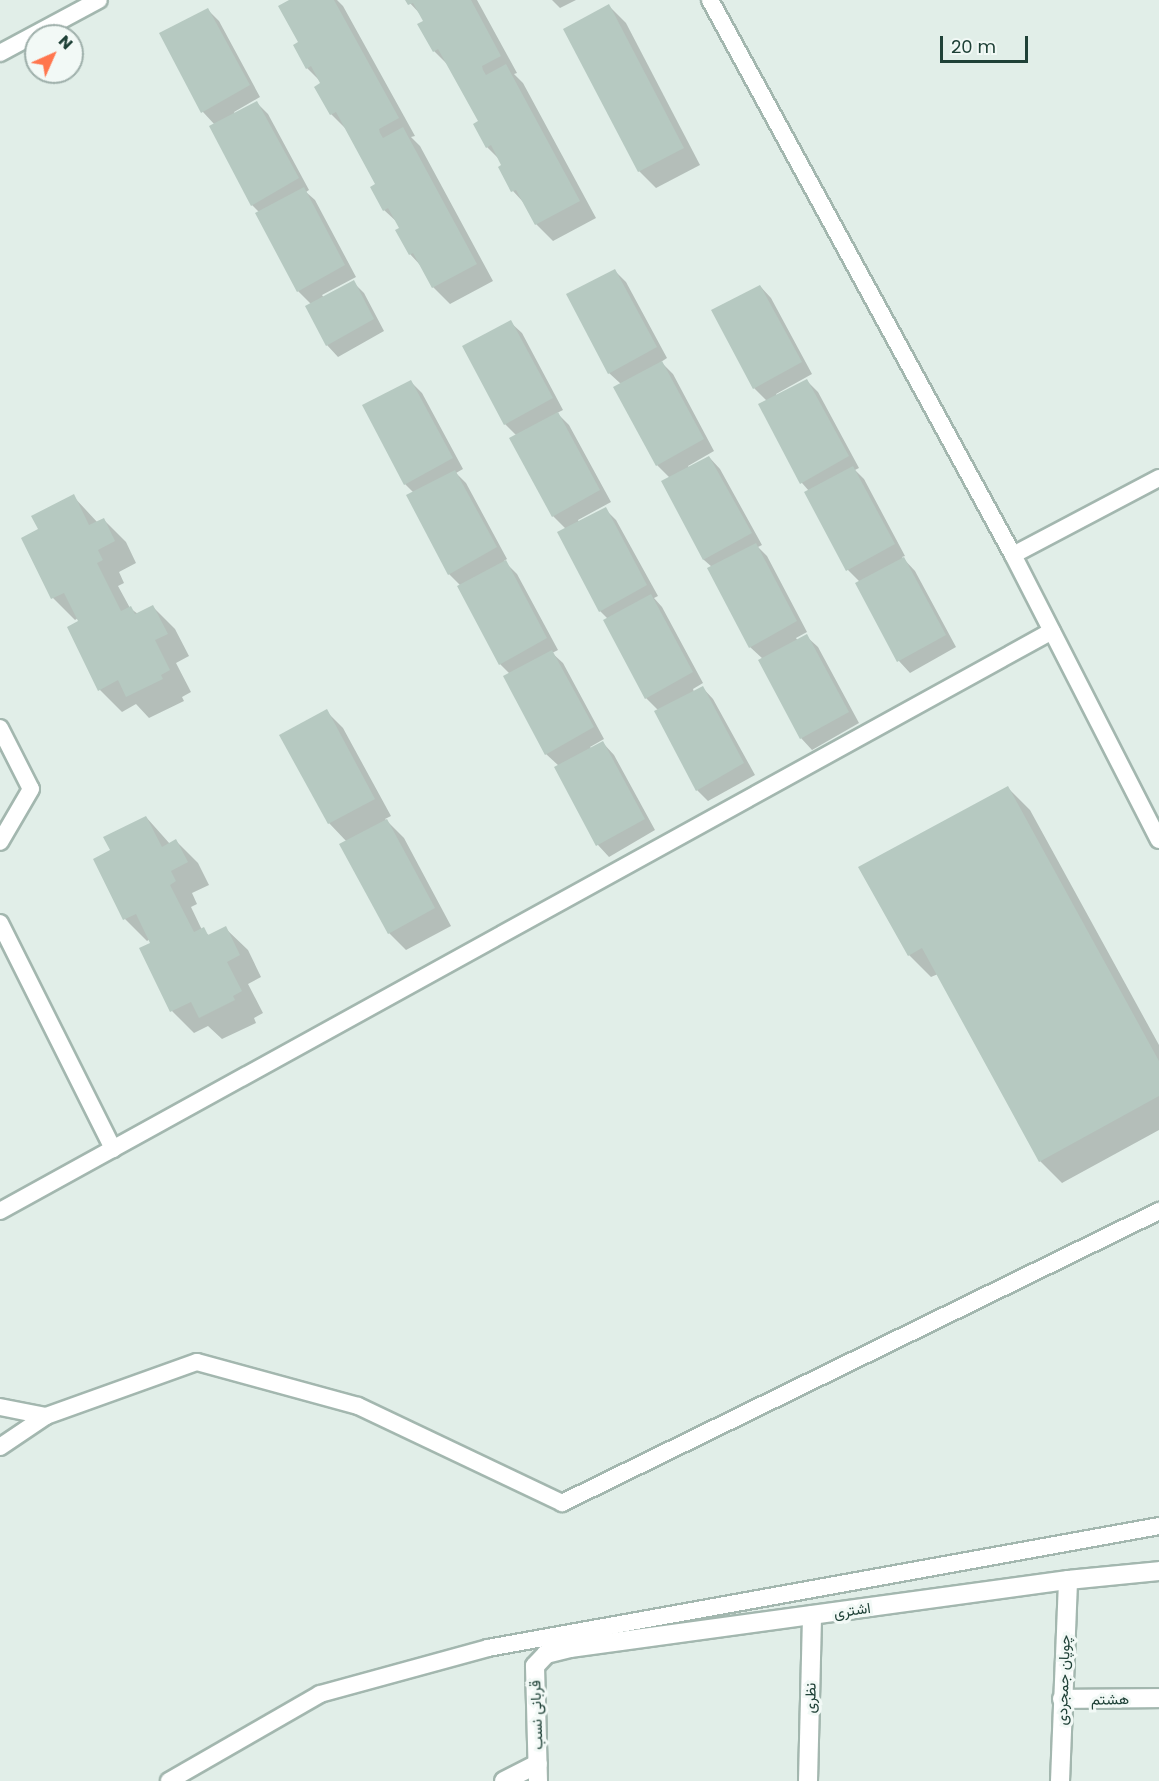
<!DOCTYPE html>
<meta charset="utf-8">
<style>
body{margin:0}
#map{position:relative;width:1159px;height:1781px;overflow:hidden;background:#e1eee8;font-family:Poppins,Vazirmatn,sans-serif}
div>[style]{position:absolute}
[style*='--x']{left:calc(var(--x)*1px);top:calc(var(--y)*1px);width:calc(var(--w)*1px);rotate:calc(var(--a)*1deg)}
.shadow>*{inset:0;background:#0003}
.building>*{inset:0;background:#b6c9c1}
.roads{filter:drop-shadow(2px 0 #a3b7af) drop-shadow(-2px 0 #a3b7af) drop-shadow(0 2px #a3b7af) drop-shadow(0 -2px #a3b7af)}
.lane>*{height:16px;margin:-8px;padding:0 8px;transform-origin:8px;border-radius:8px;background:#fff}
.street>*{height:18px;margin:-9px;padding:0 9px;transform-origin:9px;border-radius:9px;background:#fff}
span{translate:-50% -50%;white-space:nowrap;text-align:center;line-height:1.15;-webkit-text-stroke:6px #f2f9f6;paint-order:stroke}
.street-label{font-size:15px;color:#1f4137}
.north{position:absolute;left:24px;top:24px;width:60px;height:60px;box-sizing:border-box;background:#f2f9f6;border:2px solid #9eafaa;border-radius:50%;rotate:45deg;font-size:16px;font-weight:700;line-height:24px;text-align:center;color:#1f4137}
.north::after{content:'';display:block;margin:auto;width:21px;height:27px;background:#ff764e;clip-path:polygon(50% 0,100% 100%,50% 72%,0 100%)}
.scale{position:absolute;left:940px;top:36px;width:88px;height:27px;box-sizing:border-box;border:3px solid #1f4137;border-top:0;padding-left:8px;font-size:18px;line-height:21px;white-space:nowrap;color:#1f4137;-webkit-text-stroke:4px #f2f9f6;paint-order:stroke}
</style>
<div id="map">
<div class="shadow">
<div style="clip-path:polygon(292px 0,337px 0,343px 6px,415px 136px,411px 137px,420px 146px,493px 281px,450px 304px,433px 287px,421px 266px,410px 254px,398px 223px,384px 210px,377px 185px,348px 131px,331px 114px,323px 84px,307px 68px)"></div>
<div style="clip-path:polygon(407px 0,477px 0,517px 73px,514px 74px,523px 83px,596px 218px,553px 241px,536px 224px,524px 203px,513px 191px,500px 160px,487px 147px,480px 122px,450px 67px,434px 51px,424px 18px)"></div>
<div style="clip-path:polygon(552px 0,576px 0,560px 8px)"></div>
<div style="clip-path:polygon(609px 6px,626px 23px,700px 165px,656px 188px,639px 171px)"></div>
<div style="clip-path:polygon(208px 10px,219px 21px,260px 97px,234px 112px,235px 114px,257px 103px,268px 114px,309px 190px,306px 192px,315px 200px,356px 277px,322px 295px,324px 298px,353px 282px,364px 293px,384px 331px,338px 357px,327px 345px,311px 304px,298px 291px,259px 212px,252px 205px,215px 125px,203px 112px)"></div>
<div style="clip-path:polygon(615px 271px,626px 282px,667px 358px,661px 362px,673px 374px,714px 451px,688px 466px,689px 468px,709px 457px,720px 469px,762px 545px,758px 547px,767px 556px,807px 632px,796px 638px,798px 641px,806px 636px,818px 647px,859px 723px,812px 750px,801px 738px,760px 661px,763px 659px,750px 647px,712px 567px,704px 560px,663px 482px,670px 478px,657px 465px,621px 384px,609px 373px)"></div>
<div style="clip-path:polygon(760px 286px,771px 298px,812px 374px,776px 394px,777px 396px,807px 381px,818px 392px,859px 468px,855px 470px,864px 479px,905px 556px,902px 557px,915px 571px,956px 647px,910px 673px,899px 661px,857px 584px,860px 582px,848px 570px,809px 491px,802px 483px,767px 401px,754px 388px)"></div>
<div style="clip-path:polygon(510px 322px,522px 333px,563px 410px,557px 413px,569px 425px,611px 502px,578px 520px,579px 522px,605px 509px,616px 520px,658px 596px,654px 598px,662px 607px,703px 683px,693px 689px,694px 692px,702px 687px,713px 699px,755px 775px,708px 801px,697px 790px,658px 710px,646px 698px,608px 619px,600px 611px,566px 529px,553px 516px,517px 436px,505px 424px)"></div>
<div style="clip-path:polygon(411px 382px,422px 393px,463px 469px,456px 473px,466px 483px,507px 559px,504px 561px,517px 574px,558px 650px,552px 653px,563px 663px,604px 739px,590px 747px,592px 749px,603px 743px,614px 755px,655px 830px,609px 857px,598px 845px,556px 767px,559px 766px,546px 754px,510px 674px,500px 664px,459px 587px,461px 586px,449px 574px,414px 493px,405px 484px)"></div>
<div style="clip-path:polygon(73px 496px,98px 523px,104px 520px,126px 542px,136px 563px,119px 572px,124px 583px,118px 586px,130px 608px,138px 614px,153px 607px,175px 629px,189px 656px,176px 663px,191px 692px,182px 697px,184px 701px,149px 718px,136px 704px,122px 712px,100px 690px,78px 618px,75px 620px,53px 598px,40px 530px)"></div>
<div style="clip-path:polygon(326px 711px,343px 728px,391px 816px,385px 819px,404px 838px,451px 926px,406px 950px,389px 933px,347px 842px,329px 823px)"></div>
<div style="clip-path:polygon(1008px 788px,1030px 810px,1159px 1045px,1159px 1130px,1062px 1183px,1040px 1161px,938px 974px,931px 977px,909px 955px)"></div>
<div style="clip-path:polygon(146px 817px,170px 844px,176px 841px,198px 863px,209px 885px,192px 893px,197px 904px,191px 907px,202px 930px,210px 936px,225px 928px,248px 950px,261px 977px,248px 984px,263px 1013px,254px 1018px,256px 1023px,222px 1039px,208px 1026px,194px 1033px,172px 1011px,150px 939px,147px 941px,125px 919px,112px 851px)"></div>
</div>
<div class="building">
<div style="clip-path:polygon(289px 0,334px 0,399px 118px,379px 129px,380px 133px,383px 138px,403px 127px,477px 264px,432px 288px,413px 253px,409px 255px,395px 230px,399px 228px,388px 208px,383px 211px,370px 187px,375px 184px,336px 112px,330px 115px,314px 87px,320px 83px,311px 66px,306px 69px,293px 45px,298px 42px,278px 6px)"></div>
<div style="clip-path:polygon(405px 0,471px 0,501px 56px,482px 66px,483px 70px,486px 75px,506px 64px,580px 201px,535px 225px,516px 190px,511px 192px,498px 167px,501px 165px,491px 145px,486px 148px,473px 124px,478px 121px,438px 49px,433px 52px,417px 24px,423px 21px,413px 3px,408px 5px)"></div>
<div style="clip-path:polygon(609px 4px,684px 148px,638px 172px,563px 29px)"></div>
<div style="clip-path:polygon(208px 8px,250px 85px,201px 113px,159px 33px)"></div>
<div style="clip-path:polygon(257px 101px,299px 178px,251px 206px,209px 126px)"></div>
<div style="clip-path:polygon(304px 187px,345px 265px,297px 292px,255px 213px)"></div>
<div style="clip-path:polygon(615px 269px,657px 347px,608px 374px,566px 294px)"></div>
<div style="clip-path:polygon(354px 280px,374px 319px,326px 346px,305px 306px)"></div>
<div style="clip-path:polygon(760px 285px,802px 362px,753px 389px,711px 310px)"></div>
<div style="clip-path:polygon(511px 320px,553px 398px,504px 425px,462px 346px)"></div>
<div style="clip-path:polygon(662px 361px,704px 439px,656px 466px,613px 387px)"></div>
<div style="clip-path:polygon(807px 379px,849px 456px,800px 484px,758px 404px)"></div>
<div style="clip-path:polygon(411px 380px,453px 458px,404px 485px,362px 405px)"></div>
<div style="clip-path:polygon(558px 412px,600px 490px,552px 517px,509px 438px)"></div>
<div style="clip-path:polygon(709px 456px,752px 533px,703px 560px,661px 481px)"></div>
<div style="clip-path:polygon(853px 466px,895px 544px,846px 571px,804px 492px)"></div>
<div style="clip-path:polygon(455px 470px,497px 547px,448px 575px,406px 495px)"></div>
<div style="clip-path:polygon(74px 494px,89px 525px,104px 518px,115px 541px,98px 550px,103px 560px,97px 563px,121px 611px,131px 606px,135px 614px,153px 605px,168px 634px,155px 640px,170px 670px,161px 675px,163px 679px,126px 697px,118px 680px,98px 691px,67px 627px,78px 621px,64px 593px,51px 599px,21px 538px,38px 529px,31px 516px)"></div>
<div style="clip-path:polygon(606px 507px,647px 585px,599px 612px,557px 532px)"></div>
<div style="clip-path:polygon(756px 543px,797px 621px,749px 648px,707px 568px)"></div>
<div style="clip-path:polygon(904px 557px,946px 635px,897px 662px,855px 583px)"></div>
<div style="clip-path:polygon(506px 560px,547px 638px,499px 665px,457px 586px)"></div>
<div style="clip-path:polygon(651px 594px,693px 672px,645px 699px,603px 620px)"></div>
<div style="clip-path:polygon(807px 634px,849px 712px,800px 739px,758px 660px)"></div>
<div style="clip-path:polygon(552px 650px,594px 727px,545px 755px,503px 676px)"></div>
<div style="clip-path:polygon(703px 686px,744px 763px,696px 791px,654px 711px)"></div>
<div style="clip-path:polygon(327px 709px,375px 799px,328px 824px,279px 735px)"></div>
<div style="clip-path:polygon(603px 741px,645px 819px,596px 846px,554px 767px)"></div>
<div style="clip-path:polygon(1008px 786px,1159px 1061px,1159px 1096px,1039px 1162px,922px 948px,908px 956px,858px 867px)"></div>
<div style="clip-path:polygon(146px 816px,162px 847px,176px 839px,188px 862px,171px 871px,176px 881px,170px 885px,194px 932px,204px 927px,208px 935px,226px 926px,240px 955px,227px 962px,242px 991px,233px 996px,235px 1000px,199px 1018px,191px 1002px,170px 1012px,139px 948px,150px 943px,136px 914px,123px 920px,93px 859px,110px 850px,103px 837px)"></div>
<div style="clip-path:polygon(387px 819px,435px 908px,388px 934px,339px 844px)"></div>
</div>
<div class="roads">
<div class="lane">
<div style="--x:710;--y:0;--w:632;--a:61.37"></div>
<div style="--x:1013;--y:555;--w:320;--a:62.9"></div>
<div style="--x:0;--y:53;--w:112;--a:-28.2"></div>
<div style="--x:1013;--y:555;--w:165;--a:-27.8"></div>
<div style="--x:0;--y:728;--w:68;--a:63.1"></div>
<div style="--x:31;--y:789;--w:61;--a:120.3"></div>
<div style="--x:0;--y:923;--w:253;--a:63.4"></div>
<div style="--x:0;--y:1211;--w:1201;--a:-28.87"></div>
<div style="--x:0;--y:1407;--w:47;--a:11.1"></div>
<div style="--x:0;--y:1447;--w:55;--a:-34"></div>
<div style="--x:46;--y:1416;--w:160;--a:-19.7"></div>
<div style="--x:197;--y:1362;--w:167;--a:15.3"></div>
<div style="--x:358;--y:1406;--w:226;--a:25.4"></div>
<div style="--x:562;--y:1503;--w:665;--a:-26.06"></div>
<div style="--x:169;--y:1781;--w:174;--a:-29.9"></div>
<div style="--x:320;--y:1694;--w:174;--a:-15.3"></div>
<div style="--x:488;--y:1648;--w:682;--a:-10.3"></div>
</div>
<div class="street">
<div style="--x:1062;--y:1699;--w:97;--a:-0.6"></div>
<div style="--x:504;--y:1781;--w:38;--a:-27"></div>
<div style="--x:538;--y:1781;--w:115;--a:-91.5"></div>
<div style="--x:535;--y:1666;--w:16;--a:-47"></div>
<div style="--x:546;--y:1654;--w:25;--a:-14"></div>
<div style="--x:570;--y:1648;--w:503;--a:-7.78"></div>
<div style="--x:1068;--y:1580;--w:91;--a:-5.6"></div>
<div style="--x:808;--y:1781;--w:166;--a:-88.6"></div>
<div style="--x:1060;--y:1781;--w:201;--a:-87.7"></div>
</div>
</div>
<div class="street-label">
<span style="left:852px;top:1610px;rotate:-8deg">اشتری</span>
<span style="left:1063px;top:1680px;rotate:-88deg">چوپان جمجردی</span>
<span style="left:810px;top:1698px;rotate:-89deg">نظری</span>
<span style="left:1110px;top:1699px;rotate:-1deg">هشتم</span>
<span style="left:536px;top:1715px;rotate:-92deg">قربانی نسب</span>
</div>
<div class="north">N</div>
<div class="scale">20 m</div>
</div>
